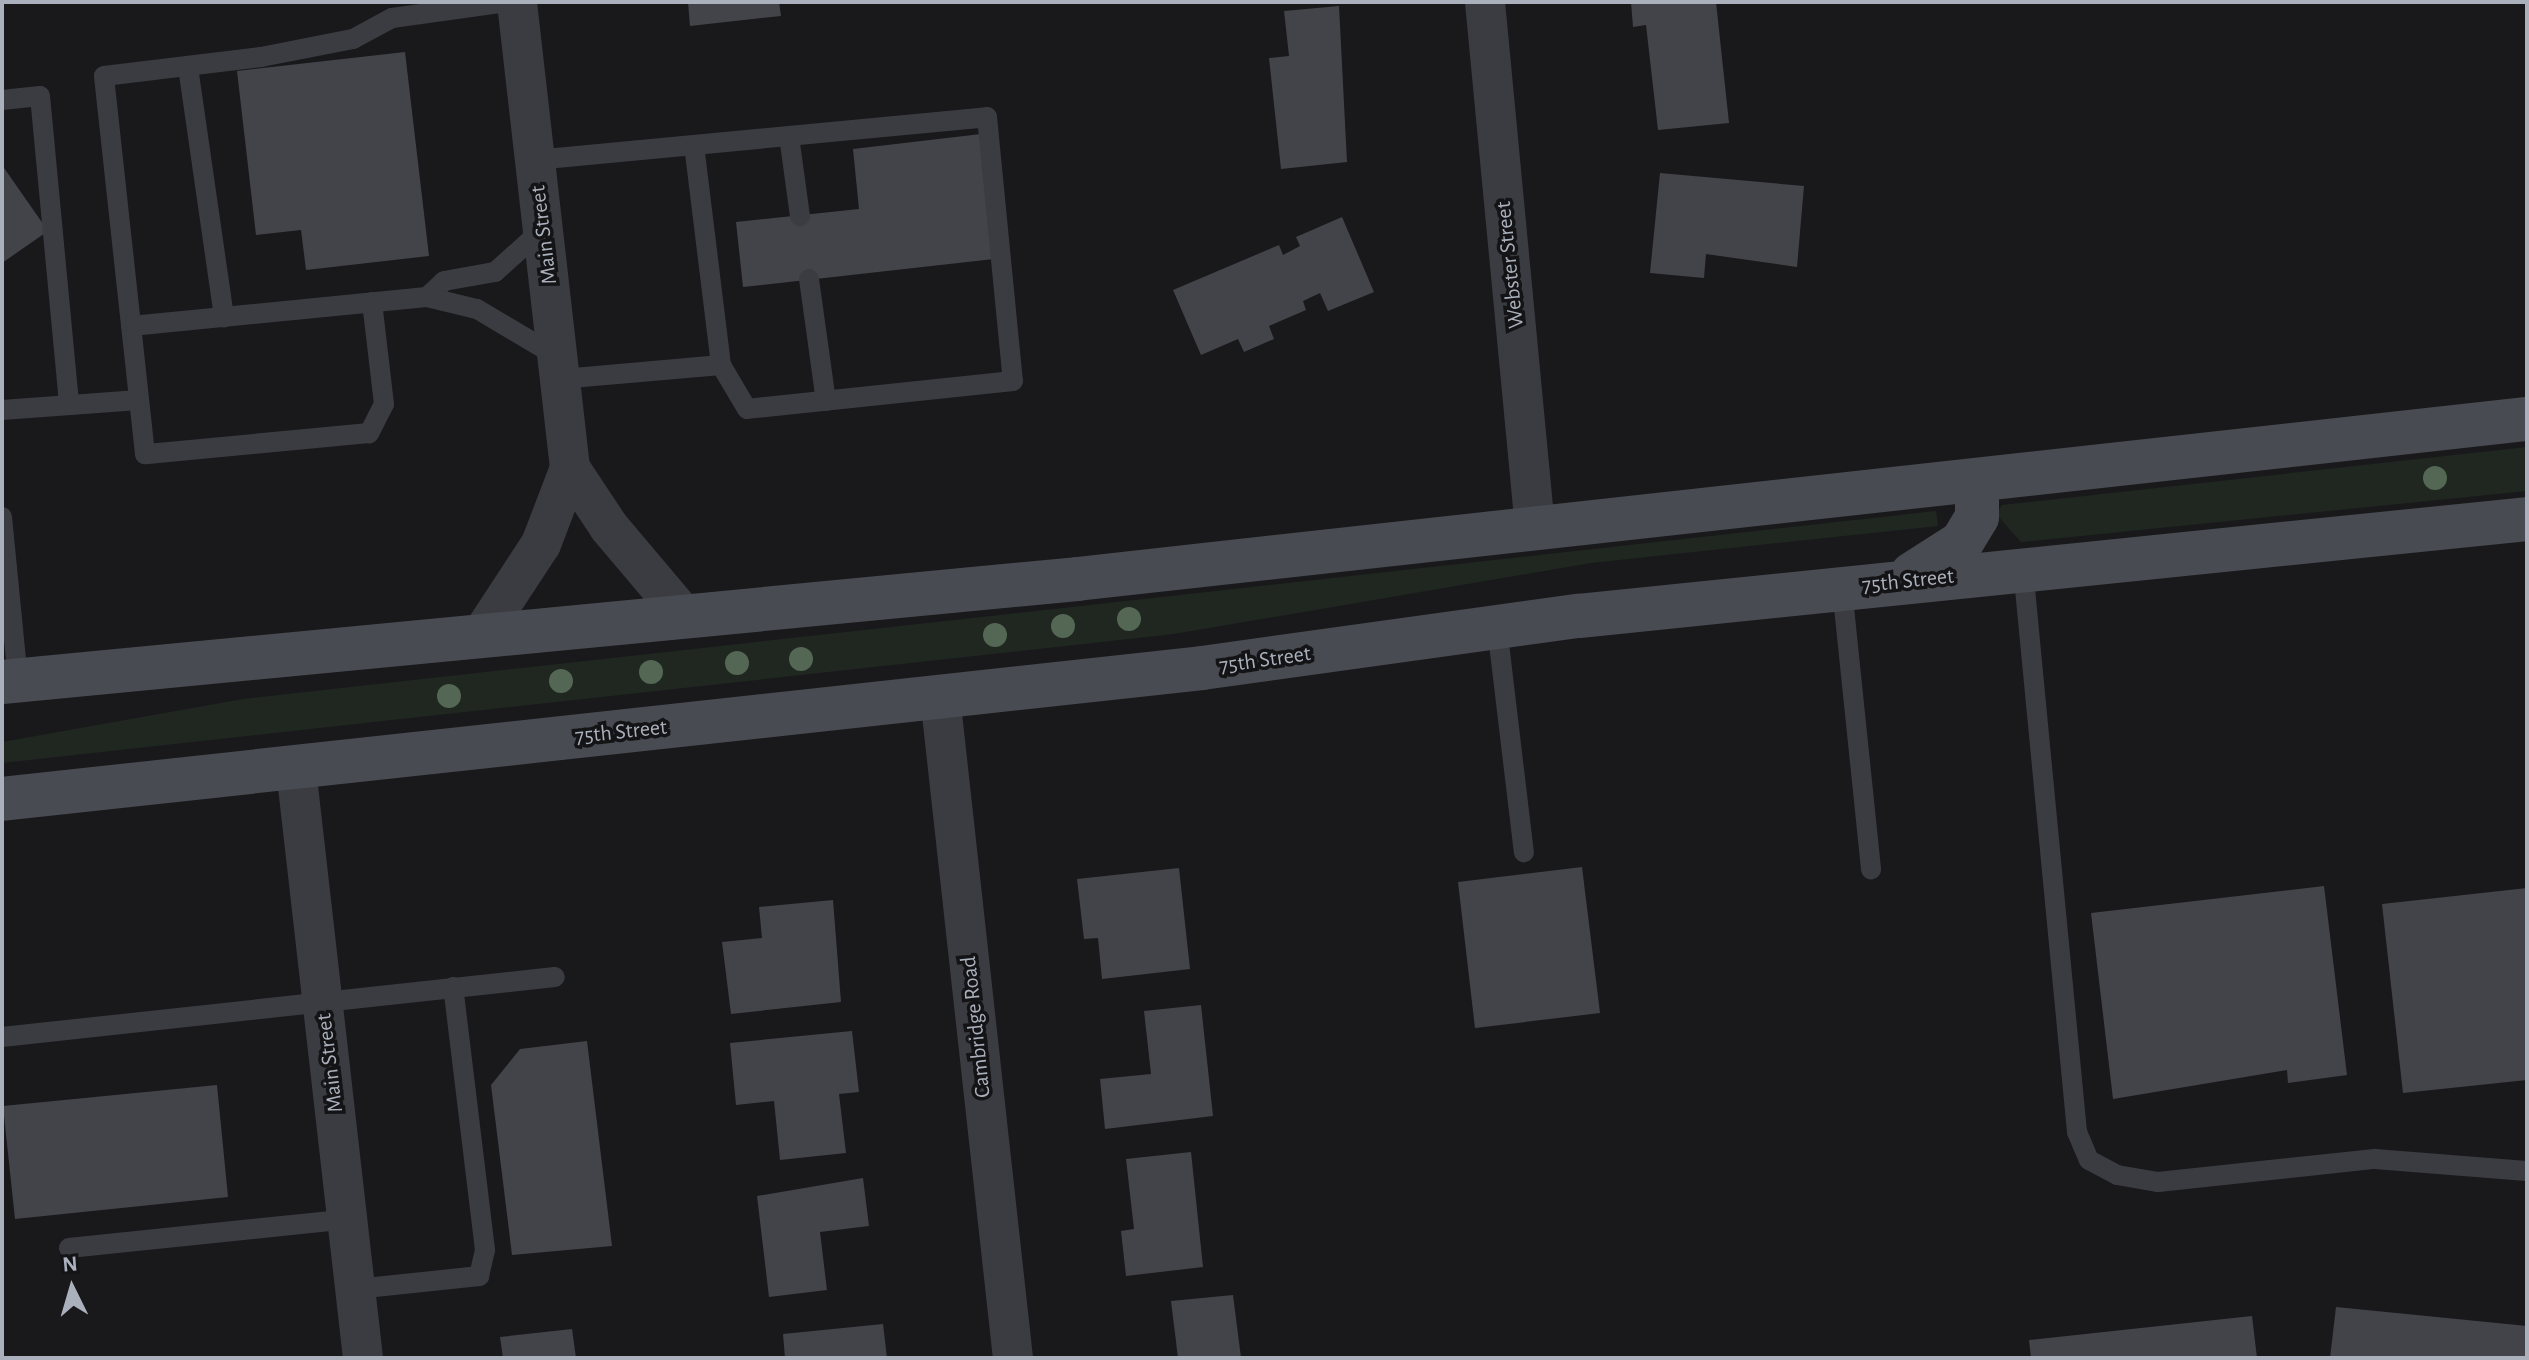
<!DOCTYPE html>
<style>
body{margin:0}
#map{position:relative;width:2529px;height:1360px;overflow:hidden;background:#19191c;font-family:"Alegreya Sans",sans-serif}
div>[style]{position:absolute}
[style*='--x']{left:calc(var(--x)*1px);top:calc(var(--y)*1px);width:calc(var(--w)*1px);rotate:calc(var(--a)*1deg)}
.green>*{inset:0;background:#1f2720}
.building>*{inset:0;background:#434449}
.lane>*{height:20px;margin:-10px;padding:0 10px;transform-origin:10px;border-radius:10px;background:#3a3c41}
.street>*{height:40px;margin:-20px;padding:0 20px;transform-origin:20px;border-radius:20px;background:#3a3c41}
.secondary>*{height:44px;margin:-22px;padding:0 22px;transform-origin:22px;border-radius:22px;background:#484b51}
.trees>*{width:24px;height:24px;margin:-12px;border-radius:50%;background:#536754}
span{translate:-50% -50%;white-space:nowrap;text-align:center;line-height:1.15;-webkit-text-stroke:7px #141417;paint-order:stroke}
.street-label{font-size:22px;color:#abb1bc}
.frame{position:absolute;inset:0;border:4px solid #abb1bc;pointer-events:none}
.north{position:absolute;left:32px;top:1248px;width:80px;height:80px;-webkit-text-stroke:6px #141417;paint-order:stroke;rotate:355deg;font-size:22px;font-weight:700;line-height:32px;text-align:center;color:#abb1bc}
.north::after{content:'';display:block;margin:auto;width:28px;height:36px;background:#abb1bc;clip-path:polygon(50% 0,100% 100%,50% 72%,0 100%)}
</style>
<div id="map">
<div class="green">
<div style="clip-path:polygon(2527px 447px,2527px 491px,2021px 542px,1996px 514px,2002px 505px)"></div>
<div style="clip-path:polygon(1936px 511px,1938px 526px,1591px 563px,1174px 634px,2px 763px,2px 742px,243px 699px)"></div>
</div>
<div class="building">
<div style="clip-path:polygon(688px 2px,779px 2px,781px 16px,690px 26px)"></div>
<div style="clip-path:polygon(1631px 2px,1716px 2px,1729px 123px,1658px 130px,1646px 25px,1633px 27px)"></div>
<div style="clip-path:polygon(1339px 6px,1347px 162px,1281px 169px,1269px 58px,1289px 56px,1284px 11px)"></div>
<div style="clip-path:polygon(405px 52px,429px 256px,306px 270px,301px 230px,256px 235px,237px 71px)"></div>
<div style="clip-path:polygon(981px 134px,994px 259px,743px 287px,736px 222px,859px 209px,853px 149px)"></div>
<div style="clip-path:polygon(2px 165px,48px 231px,2px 263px)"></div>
<div style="clip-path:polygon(1660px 173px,1804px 186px,1797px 267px,1706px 254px,1704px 278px,1650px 273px)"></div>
<div style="clip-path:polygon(1342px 217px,1374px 292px,1328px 311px,1320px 293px,1303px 301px,1306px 310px,1269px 326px,1274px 339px,1244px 352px,1238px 339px,1201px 355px,1173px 290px,1279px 245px,1283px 255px,1300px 246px,1296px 237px)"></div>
<div style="clip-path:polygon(1582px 867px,1600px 1013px,1475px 1028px,1458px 882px)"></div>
<div style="clip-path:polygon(1179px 868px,1190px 969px,1102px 979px,1098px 938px,1084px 939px,1077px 879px)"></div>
<div style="clip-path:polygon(2324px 886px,2347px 1075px,2288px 1083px,2287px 1070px,2113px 1099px,2091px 913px)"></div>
<div style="clip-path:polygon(2527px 888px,2527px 1080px,2403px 1093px,2382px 904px)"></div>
<div style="clip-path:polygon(833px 900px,841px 1002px,731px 1014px,722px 942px,762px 938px,759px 907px)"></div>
<div style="clip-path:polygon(1201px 1005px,1213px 1116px,1105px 1129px,1100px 1079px,1151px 1074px,1144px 1011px)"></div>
<div style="clip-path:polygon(852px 1031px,859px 1092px,839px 1094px,846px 1153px,780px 1160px,774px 1101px,736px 1105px,730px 1043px)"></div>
<div style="clip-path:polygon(587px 1041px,612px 1246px,512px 1255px,491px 1085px,520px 1049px)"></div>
<div style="clip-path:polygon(217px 1085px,228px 1197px,15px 1219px,3px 1106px)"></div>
<div style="clip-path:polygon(1191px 1152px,1203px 1267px,1126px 1276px,1121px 1231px,1134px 1229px,1126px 1159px)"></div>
<div style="clip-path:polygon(863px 1178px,869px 1226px,820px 1232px,827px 1290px,769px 1297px,757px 1196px)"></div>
<div style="clip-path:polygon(1233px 1295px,1241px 1358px,1178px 1358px,1171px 1301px)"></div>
<div style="clip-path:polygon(2336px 1307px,2527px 1326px,2527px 1358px,2330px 1358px)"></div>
<div style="clip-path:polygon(2252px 1316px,2257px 1358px,2031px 1358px,2029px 1340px)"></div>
<div style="clip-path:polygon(883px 1324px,887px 1358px,785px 1358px,783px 1334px)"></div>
<div style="clip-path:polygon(572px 1329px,576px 1358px,503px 1358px,500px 1337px)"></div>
</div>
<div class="lane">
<div style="--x:188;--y:67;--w:253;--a:81.8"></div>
<div style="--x:2;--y:100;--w:38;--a:-6"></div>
<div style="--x:40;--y:96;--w:308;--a:84.6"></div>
<div style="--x:789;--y:136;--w:81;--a:82.2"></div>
<div style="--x:694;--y:145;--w:222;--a:83"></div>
<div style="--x:535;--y:160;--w:454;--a:-5.4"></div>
<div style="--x:987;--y:117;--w:265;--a:84.4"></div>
<div style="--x:1013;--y:381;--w:267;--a:174"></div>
<div style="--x:747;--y:409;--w:51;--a:-120.6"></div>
<div style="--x:721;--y:365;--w:162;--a:175"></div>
<div style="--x:809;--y:279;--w:123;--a:82.1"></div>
<div style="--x:427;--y:297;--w:23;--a:-43"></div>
<div style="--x:444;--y:281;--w:52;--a:-10"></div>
<div style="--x:495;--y:272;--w:64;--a:-41.9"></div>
<div style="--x:372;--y:302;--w:103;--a:83.3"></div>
<div style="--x:384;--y:404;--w:33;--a:117"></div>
<div style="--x:369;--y:433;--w:225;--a:174.6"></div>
<div style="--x:145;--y:454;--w:380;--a:-96.2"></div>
<div style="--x:104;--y:76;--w:158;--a:-6.9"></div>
<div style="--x:261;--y:57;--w:94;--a:-11.1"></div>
<div style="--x:353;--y:39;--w:44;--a:-28.3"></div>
<div style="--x:392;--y:18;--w:116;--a:-7.9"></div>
<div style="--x:131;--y:326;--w:297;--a:-5.6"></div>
<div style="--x:427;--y:297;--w:51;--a:13.5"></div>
<div style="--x:477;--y:309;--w:94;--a:30.7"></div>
<div style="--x:2;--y:410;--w:137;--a:-4.2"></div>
<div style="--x:2;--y:517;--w:164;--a:84.4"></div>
<div style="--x:2023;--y:568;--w:567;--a:84.53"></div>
<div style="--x:2077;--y:1132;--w:30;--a:67"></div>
<div style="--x:2089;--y:1160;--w:32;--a:28"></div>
<div style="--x:2117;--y:1175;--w:42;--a:9.7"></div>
<div style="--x:2158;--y:1182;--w:218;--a:-6.1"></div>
<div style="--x:2375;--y:1159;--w:152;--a:4.5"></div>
<div style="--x:1842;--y:588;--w:283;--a:84.1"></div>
<div style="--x:1497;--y:627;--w:227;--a:83.2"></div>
<div style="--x:2;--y:1037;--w:556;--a:-6.19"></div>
<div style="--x:69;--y:1248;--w:281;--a:-5.9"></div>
<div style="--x:356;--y:1289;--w:124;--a:-6"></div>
<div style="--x:479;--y:1276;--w:27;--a:-77"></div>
<div style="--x:485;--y:1250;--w:265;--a:-96.9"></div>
</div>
<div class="street">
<div style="--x:1485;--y:2;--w:528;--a:84.57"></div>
<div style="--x:570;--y:468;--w:71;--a:56.5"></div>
<div style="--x:609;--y:527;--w:118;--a:49.8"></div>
<div style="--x:484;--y:631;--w:104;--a:-56.8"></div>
<div style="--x:541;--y:544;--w:81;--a:-69.1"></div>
<div style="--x:570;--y:468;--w:469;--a:-96.5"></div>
<div style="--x:940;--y:696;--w:666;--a:83.71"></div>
<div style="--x:296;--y:769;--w:593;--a:83.51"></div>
</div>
<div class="secondary">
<div style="--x:1912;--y:574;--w:59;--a:-32.6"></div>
<div style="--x:1962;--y:542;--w:29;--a:-59"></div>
<div style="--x:1977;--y:517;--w:37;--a:-90"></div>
<div style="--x:2;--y:682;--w:1080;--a:-5.47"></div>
<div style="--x:1077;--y:579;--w:1459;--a:-6.3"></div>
<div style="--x:2;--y:799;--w:1207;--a:-6.23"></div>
<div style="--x:1202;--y:668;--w:381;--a:-7.9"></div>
<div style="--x:1579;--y:616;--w:953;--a:-5.84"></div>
</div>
<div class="trees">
<div style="left:2435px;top:478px"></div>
<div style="left:1129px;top:619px"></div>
<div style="left:1063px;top:626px"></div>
<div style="left:995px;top:635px"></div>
<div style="left:801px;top:659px"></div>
<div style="left:737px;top:663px"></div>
<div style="left:651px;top:672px"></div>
<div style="left:561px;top:681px"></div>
<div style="left:449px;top:696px"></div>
</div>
<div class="street-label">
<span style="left:544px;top:235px;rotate:-97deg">Main Street</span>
<span style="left:1510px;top:265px;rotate:-96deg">Webster Street</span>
<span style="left:1908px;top:581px;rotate:-6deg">75th Street</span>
<span style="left:1265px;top:660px;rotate:-8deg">75th Street</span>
<span style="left:621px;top:732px;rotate:-6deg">75th Street</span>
<span style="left:976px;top:1027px;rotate:-96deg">Cambridge Road</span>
<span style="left:330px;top:1063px;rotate:-97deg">Main Street</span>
</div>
<div class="frame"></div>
<div class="north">N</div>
</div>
